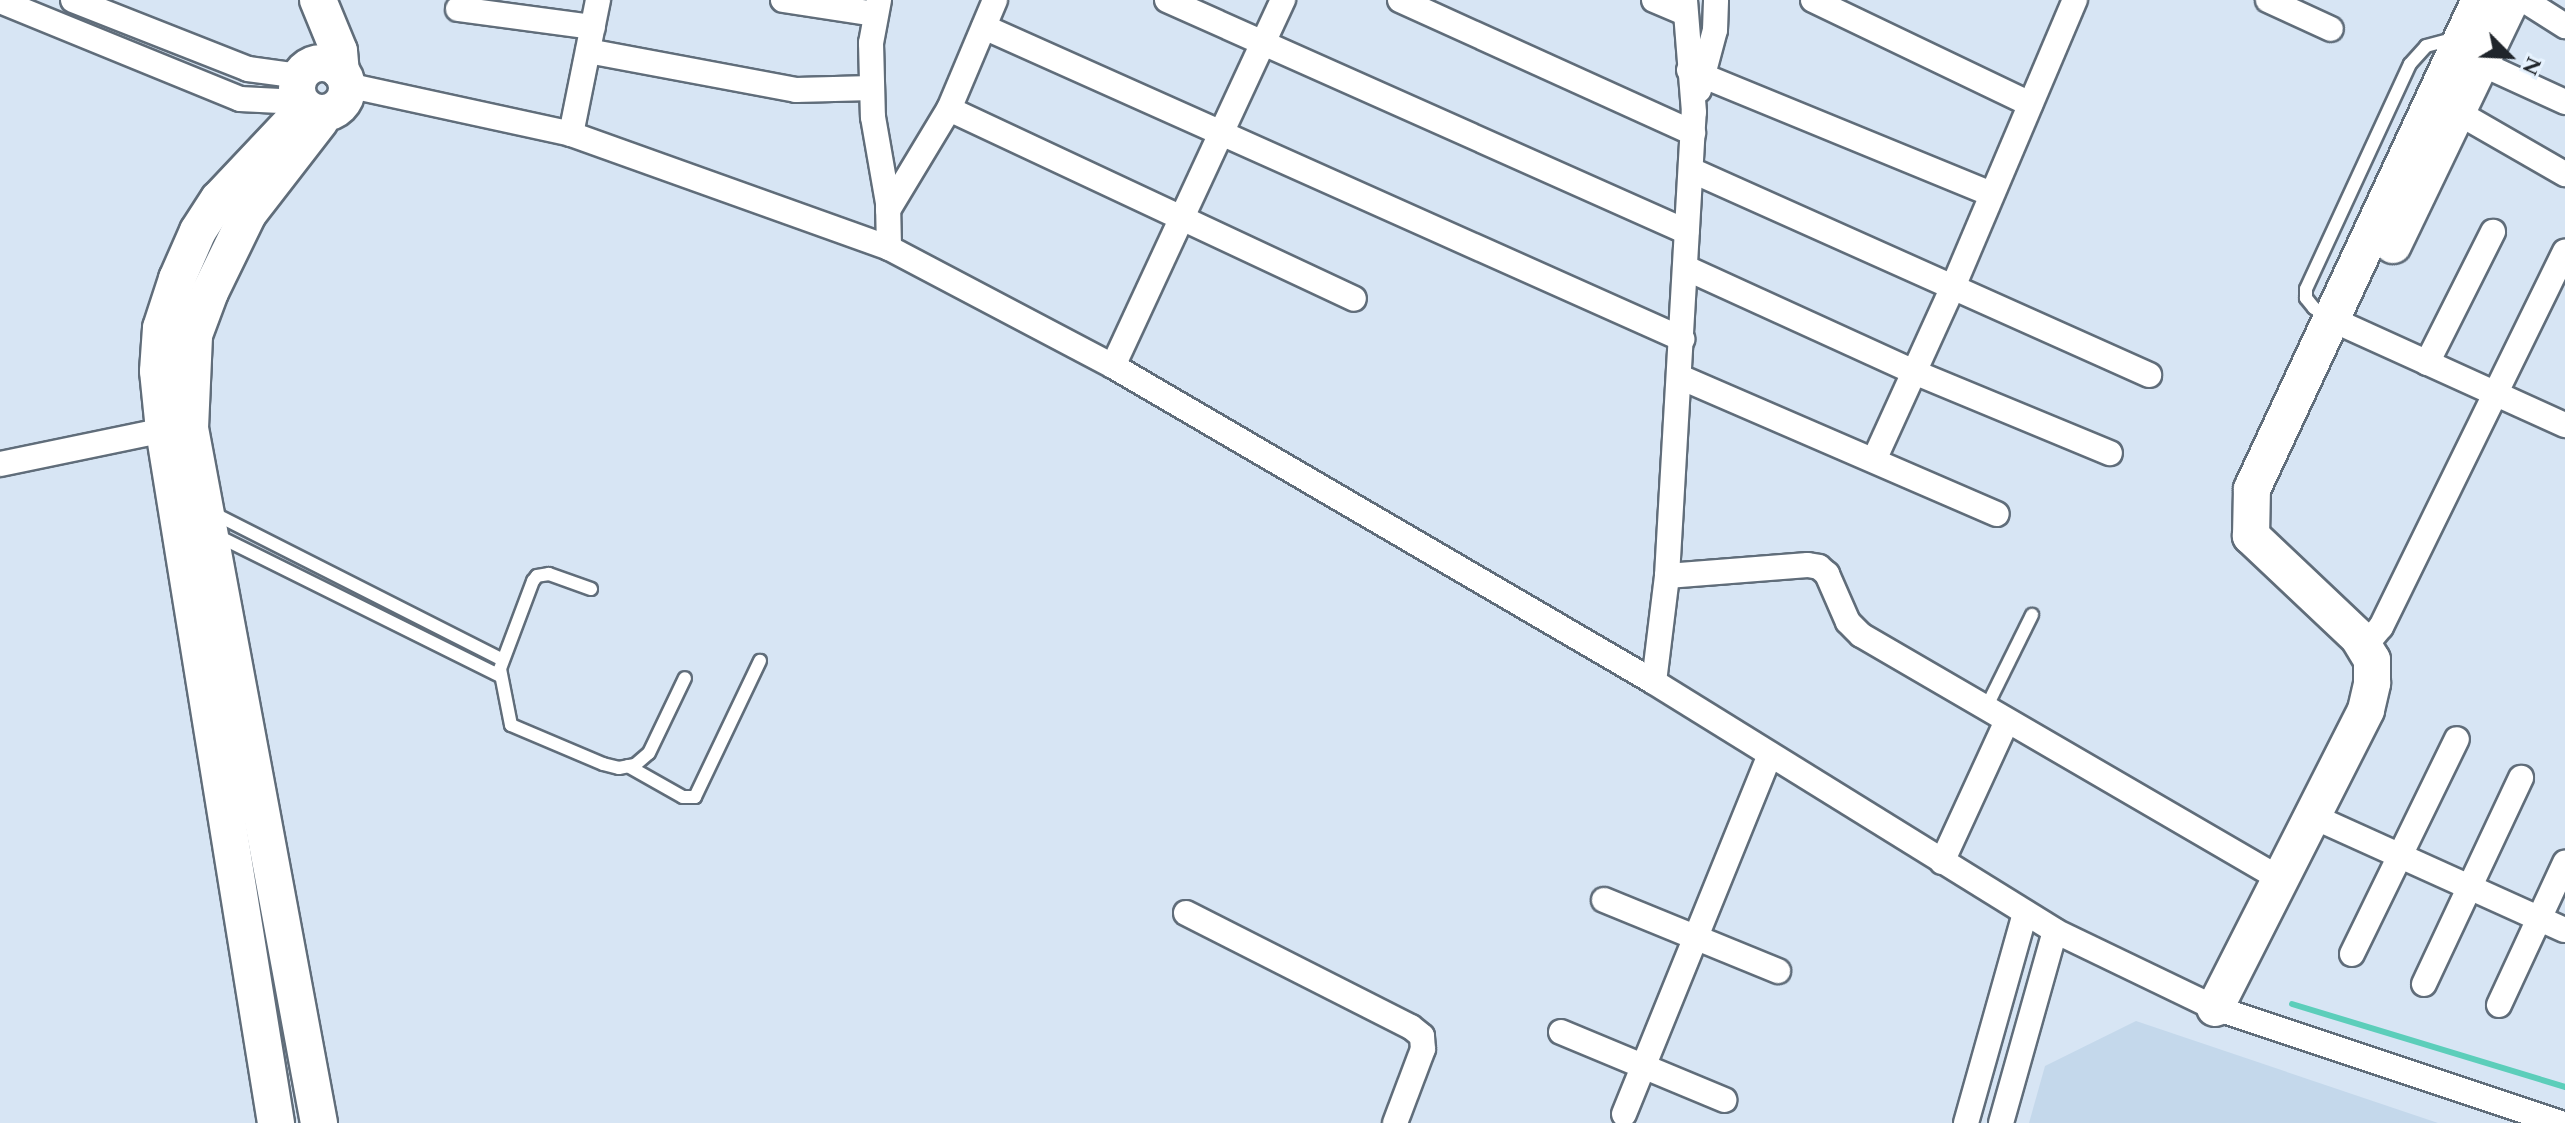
<!DOCTYPE html>
<style>
body{margin:0}
#map{position:relative;width:2565px;height:1123px;overflow:hidden;background:#d7e5f4;font-family:Spectral,serif}
div>[style]{position:absolute}
[style*='--x']{left:calc(var(--x)*1px);top:calc(var(--y)*1px);width:calc(var(--w)*1px);rotate:calc(var(--a)*1deg)}
.built>*{inset:0;background:#c4d8eb}
.stream>*{height:6px;margin:-3px;padding:0 3px;transform-origin:3px;border-radius:3px;background:#5cceba}
.roads{filter:drop-shadow(2px 0 #606d7a) drop-shadow(-2px 0 #606d7a) drop-shadow(0 2px #606d7a) drop-shadow(0 -2px #606d7a)}
.lane>*{height:12px;margin:-6px;padding:0 6px;transform-origin:6px;border-radius:6px;background:#fff}
.street>*{height:24px;margin:-12px;padding:0 12px;transform-origin:12px;border-radius:12px;background:#fff}
.secondary>*{height:36px;margin:-18px;padding:0 18px;transform-origin:18px;border-radius:18px;background:#fff}
.secondary>.ring{margin:-18px;padding:0;box-sizing:content-box;background:none;border:36px solid #fff;border-radius:50%}
span{translate:-50% -50%;white-space:nowrap;text-align:center;line-height:1.15;-webkit-text-stroke:8px #e6f2fe;paint-order:stroke}
.north{position:absolute;left:2469px;top:16px;width:80px;height:80px;-webkit-text-stroke:6px #e6f2fe;paint-order:stroke;rotate:114deg;font-size:22px;font-weight:700;line-height:32px;text-align:center;color:#20252b}
.north::after{content:'';display:block;margin:auto;width:28px;height:36px;background:#20252b;clip-path:polygon(50% 0,100% 100%,50% 72%,0 100%)}
</style>
<div id="map">
<div class="built">
<div style="clip-path:polygon(2136px 1021px,2438px 1123px,2029px 1123px,2045px 1066px)"></div>
</div>
<div class="stream">
<div style="--x:2292;--y:1004;--w:285;--a:16.9"></div>
</div>
<div class="roads">
<div class="lane">
<div style="--x:2328;--y:317;--w:17;--a:-147"></div>
<div style="--x:2314;--y:308;--w:13;--a:-129"></div>
<div style="--x:2306;--y:298;--w:9;--a:-90"></div>
<div style="--x:2306;--y:289;--w:248;--a:-65.2"></div>
<div style="--x:2410;--y:64;--w:24;--a:-48"></div>
<div style="--x:2426;--y:46;--w:31;--a:-15"></div>
<div style="--x:211;--y:512;--w:327;--a:26.9"></div>
<div style="--x:216;--y:535;--w:317;--a:26.4"></div>
<div style="--x:591;--y:589;--w:45;--a:-160.3"></div>
<div style="--x:549;--y:574;--w:12;--a:171"></div>
<div style="--x:537;--y:576;--w:6;--a:129"></div>
<div style="--x:533;--y:581;--w:94;--a:110.6"></div>
<div style="--x:500;--y:669;--w:57;--a:78.9"></div>
<div style="--x:511;--y:725;--w:100;--a:23"></div>
<div style="--x:603;--y:764;--w:16;--a:14"></div>
<div style="--x:619;--y:768;--w:16;--a:-11"></div>
<div style="--x:635;--y:765;--w:18;--a:-41"></div>
<div style="--x:649;--y:753;--w:83;--a:-64.4"></div>
<div style="--x:1986;--y:708;--w:104;--a:-63.7"></div>
<div style="--x:628;--y:766;--w:63;--a:29.4"></div>
<div style="--x:683;--y:797;--w:12;--a:0"></div>
<div style="--x:695;--y:797;--w:151;--a:-64.5"></div>
</div>
<div class="street">
<div style="--x:73;--y:0;--w:188;--a:21.5"></div>
<div style="--x:248;--y:69;--w:51;--a:7.8"></div>
<div style="--x:783;--y:0;--w:94;--a:8.6"></div>
<div style="--x:879;--y:0;--w:44;--a:100.5"></div>
<div style="--x:871;--y:43;--w:74;--a:88.5"></div>
<div style="--x:873;--y:117;--w:87;--a:80.1"></div>
<div style="--x:888;--y:203;--w:45;--a:88.7"></div>
<div style="--x:1167;--y:0;--w:569;--a:24.04"></div>
<div style="--x:1400;--y:0;--w:322;--a:24.4"></div>
<div style="--x:1654;--y:0;--w:34;--a:23"></div>
<div style="--x:1813;--y:0;--w:241;--a:25.6"></div>
<div style="--x:2268;--y:0;--w:69;--a:24.7"></div>
<div style="--x:2524;--y:0;--w:49;--a:32.4"></div>
<div style="--x:0;--y:1;--w:259;--a:22.2"></div>
<div style="--x:240;--y:99;--w:60;--a:2.9"></div>
<div style="--x:458;--y:9;--w:136;--a:7.6"></div>
<div style="--x:984;--y:27;--w:765;--a:24.08"></div>
<div style="--x:588;--y:51;--w:212;--a:10.6"></div>
<div style="--x:796;--y:90;--w:76;--a:-1.5"></div>
<div style="--x:2469;--y:58;--w:106;--a:24.6"></div>
<div style="--x:1689;--y:70;--w:327;--a:22.3"></div>
<div style="--x:347;--y:85;--w:229;--a:12.3"></div>
<div style="--x:571;--y:134;--w:338;--a:19.7"></div>
<div style="--x:889;--y:248;--w:253;--a:27.8"></div>
<div style="--x:1113;--y:366;--w:627;--a:30.29"></div>
<div style="--x:1654;--y:682;--w:472;--a:31.8"></div>
<div style="--x:2055;--y:931;--w:178;--a:25.7"></div>
<div style="--x:2215;--y:1008;--w:364;--a:18.4"></div>
<div style="--x:1699;--y:90;--w:62;--a:-75.1"></div>
<div style="--x:1715;--y:30;--w:30;--a:-88"></div>
<div style="--x:949;--y:109;--w:447;--a:25.1"></div>
<div style="--x:2457;--y:112;--w:125;--a:29.9"></div>
<div style="--x:571;--y:134;--w:137;--a:-78.6"></div>
<div style="--x:1691;--y:170;--w:502;--a:24.11"></div>
<div style="--x:888;--y:210;--w:118;--a:-58.9"></div>
<div style="--x:949;--y:109;--w:118;--a:-67.1"></div>
<div style="--x:1686;--y:268;--w:251;--a:24.5"></div>
<div style="--x:1914;--y:372;--w:212;--a:22.5"></div>
<div style="--x:2331;--y:319;--w:257;--a:24.4"></div>
<div style="--x:2427;--y:363;--w:147;--a:-63.3"></div>
<div style="--x:1113;--y:366;--w:404;--a:-65.1"></div>
<div style="--x:1680;--y:377;--w:345;--a:23.4"></div>
<div style="--x:1874;--y:460;--w:190;--a:-65.5"></div>
<div style="--x:1953;--y:287;--w:312;--a:-67"></div>
<div style="--x:0;--y:464;--w:167;--a:-11.7"></div>
<div style="--x:1667;--y:576;--w:141;--a:-4.5"></div>
<div style="--x:1808;--y:565;--w:11;--a:10"></div>
<div style="--x:1819;--y:567;--w:11;--a:41"></div>
<div style="--x:1827;--y:574;--w:52;--a:66.4"></div>
<div style="--x:1848;--y:622;--w:18;--a:45"></div>
<div style="--x:1861;--y:635;--w:486;--a:30.2"></div>
<div style="--x:2364;--y:647;--w:26;--a:-50"></div>
<div style="--x:2381;--y:627;--w:418;--a:-63.9"></div>
<div style="--x:1654;--y:682;--w:107;--a:-83"></div>
<div style="--x:1667;--y:576;--w:465;--a:-86.7"></div>
<div style="--x:1694;--y:112;--w:112;--a:-94.6"></div>
<div style="--x:2312;--y:816;--w:277;--a:24.3"></div>
<div style="--x:1942;--y:862;--w:155;--a:-65.3"></div>
<div style="--x:1604;--y:900;--w:188;--a:22.2"></div>
<div style="--x:1186;--y:913;--w:252;--a:26.9"></div>
<div style="--x:1411;--y:1027;--w:14;--a:39"></div>
<div style="--x:1422;--y:1036;--w:13;--a:86"></div>
<div style="--x:1423;--y:1049;--w:79;--a:110.7"></div>
<div style="--x:2352;--y:954;--w:239;--a:-64"></div>
<div style="--x:2424;--y:984;--w:228;--a:-64.8"></div>
<div style="--x:2499;--y:1005;--w:157;--a:-65.1"></div>
<div style="--x:1561;--y:1032;--w:177;--a:22.6"></div>
<div style="--x:1624;--y:1114;--w:388;--a:-67.9"></div>
<div style="--x:1966;--y:1123;--w:218;--a:-74.3"></div>
<div style="--x:2001;--y:1123;--w:199;--a:-74.3"></div>
</div>
<div class="secondary">
<div style="--x:318;--y:0;--w:55;--a:67.6"></div>
<div style="--x:339;--y:51;--w:21;--a:85"></div>
<div class="ring" style="left:297px;top:63px;width:14px;height:14px"></div>
<div style="--x:2393;--y:245;--w:272;--a:-64.3"></div>
<div style="--x:2215;--y:1008;--w:334;--a:-63.1"></div>
<div style="--x:2366;--y:710;--w:28;--a:-77"></div>
<div style="--x:2372;--y:683;--w:23;--a:-90"></div>
<div style="--x:2372;--y:660;--w:26;--a:-121"></div>
<div style="--x:2359;--y:638;--w:149;--a:-136.6"></div>
<div style="--x:2251;--y:536;--w:47;--a:-88.8"></div>
<div style="--x:2252;--y:489;--w:540;--a:-65"></div>
<div style="--x:276;--y:1123;--w:702;--a:-99.18"></div>
<div style="--x:164;--y:430;--w:59;--a:-95.8"></div>
<div style="--x:158;--y:371;--w:43;--a:-86"></div>
<div style="--x:161;--y:328;--w:52;--a:-71.9"></div>
<div style="--x:177;--y:279;--w:52;--a:-66.4"></div>
<div style="--x:198;--y:231;--w:38;--a:-57"></div>
<div style="--x:219;--y:199;--w:125;--a:-46.6"></div>
<div style="--x:319;--y:1123;--w:707;--a:-100.52"></div>
<div style="--x:190;--y:428;--w:93;--a:-87.5"></div>
<div style="--x:194;--y:335;--w:46;--a:-69.6"></div>
<div style="--x:210;--y:292;--w:87;--a:-64"></div>
<div style="--x:248;--y:214;--w:118;--a:-52.3"></div>
</div>
</div>
<div class="north">N</div>
</div>
